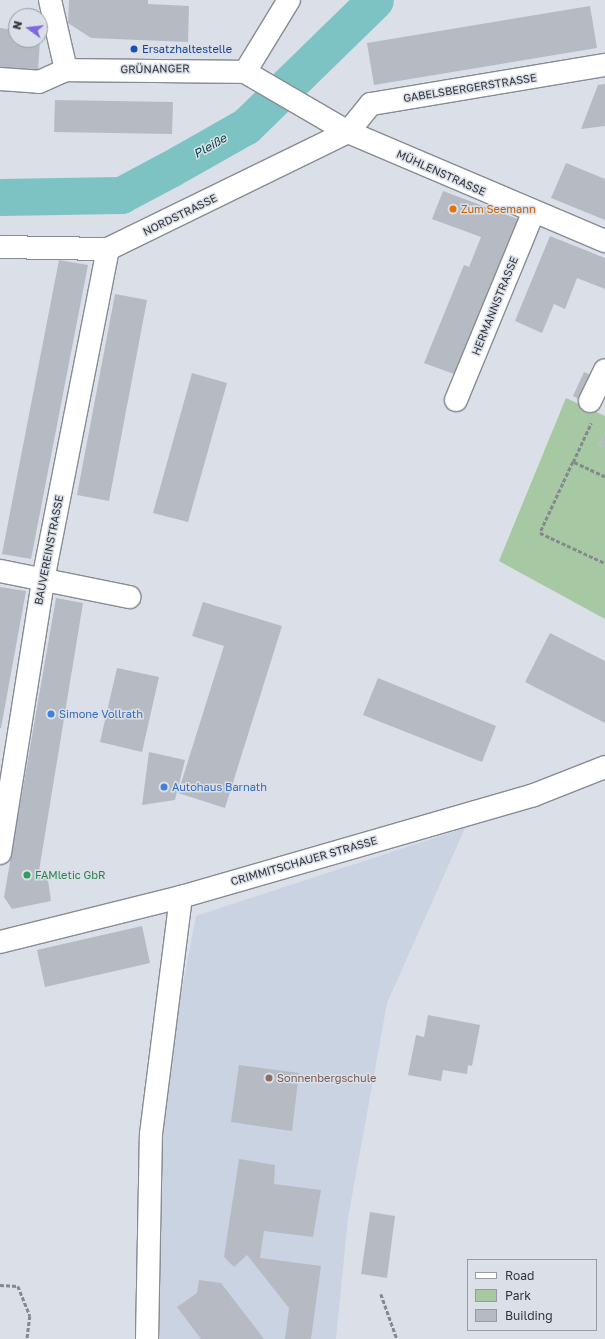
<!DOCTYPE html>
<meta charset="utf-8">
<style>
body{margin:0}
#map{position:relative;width:605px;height:1339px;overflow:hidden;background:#dadfe8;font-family:"Golos Text",sans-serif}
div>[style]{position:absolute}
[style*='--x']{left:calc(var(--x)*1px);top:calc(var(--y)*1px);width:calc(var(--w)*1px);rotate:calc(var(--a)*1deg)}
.built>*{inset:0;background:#cad3e2}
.green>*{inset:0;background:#a6c8a3}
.river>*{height:37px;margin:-18.5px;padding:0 18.5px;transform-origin:18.5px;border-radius:18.5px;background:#7dc3c4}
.building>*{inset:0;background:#b6bbc3}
.path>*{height:2.5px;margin-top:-1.25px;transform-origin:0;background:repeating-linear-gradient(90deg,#85888f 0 4px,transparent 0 6px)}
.roads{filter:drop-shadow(1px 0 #878c94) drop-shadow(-1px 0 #878c94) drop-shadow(0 1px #878c94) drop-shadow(0 -1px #878c94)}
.minor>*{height:22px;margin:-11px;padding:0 11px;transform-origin:11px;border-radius:11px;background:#fff}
.dots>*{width:11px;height:11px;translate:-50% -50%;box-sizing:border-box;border:2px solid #dadfe8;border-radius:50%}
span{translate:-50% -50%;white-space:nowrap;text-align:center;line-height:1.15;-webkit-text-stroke:3px #dadfe8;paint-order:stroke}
.transit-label{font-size:11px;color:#164399}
.left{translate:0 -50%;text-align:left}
.street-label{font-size:11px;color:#323438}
.food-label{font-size:11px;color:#c56008}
.shop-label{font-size:11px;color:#366cbe}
.leisure-label{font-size:11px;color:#27864d}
.education-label{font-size:11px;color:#785e54}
.water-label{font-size:12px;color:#024647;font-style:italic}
.legend{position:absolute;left:467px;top:1259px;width:130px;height:72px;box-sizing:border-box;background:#dadfe8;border:1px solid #979ba2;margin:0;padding:5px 7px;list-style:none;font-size:12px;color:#323438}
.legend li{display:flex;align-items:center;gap:8px;height:20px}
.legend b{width:20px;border:1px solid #979ba2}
.north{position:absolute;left:8px;top:8px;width:40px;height:40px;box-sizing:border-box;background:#dadfe8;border:1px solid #979ba2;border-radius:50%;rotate:285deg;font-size:11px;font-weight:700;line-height:16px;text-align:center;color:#323438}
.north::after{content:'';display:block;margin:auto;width:14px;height:18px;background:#8067e2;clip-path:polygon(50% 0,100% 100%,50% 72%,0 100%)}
</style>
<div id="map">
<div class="built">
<div style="clip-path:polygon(465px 828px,387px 1003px,348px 1218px,336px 1339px,151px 1339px,151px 1152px,196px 916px)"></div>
</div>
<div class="green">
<div style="clip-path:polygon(566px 398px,605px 416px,605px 433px,599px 445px,605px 447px,605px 619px,499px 561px)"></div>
</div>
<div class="river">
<div style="--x:0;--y:197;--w:121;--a:-0.9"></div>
<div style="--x:121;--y:195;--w:55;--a:-28"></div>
<div style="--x:170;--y:169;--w:87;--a:-29.5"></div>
<div style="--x:246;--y:126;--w:180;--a:-44.3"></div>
</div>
<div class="building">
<div style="clip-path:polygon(69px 0,148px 0,148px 4px,189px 6px,188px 42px,91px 38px,68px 23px)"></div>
<div style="clip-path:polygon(590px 6px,597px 48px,374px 85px,367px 43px)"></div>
<div style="clip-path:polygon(0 28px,16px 30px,16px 40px,40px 40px,38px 70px,0 67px)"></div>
<div style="clip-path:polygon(605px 84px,605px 126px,581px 129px,598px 85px)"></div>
<div style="clip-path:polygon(55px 100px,173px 102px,172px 134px,54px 132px)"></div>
<div style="clip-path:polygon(566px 163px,605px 179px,605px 220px,551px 198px)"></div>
<div style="clip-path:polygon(443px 191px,518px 219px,454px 374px,424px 363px,464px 265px,469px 267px,481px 237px,432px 219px)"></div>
<div style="clip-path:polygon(550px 236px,605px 258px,605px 289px,577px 278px,565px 309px,554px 304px,542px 333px,515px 321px)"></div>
<div style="clip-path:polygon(59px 260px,88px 265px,31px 559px,2px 554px)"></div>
<div style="clip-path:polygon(115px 294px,147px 300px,109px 501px,77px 495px)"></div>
<div style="clip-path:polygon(584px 372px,591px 375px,581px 400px,573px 396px)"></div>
<div style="clip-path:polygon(192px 373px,227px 383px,188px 522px,153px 513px)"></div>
<div style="clip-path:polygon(605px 433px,605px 447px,599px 445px)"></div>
<div style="clip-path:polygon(0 587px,26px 591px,1px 728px,0 728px)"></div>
<div style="clip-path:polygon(56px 598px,83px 603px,39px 871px,47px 873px,51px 901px,12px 909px,4px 897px)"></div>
<div style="clip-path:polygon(203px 602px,282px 626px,225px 808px,178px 793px,224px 646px,192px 636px)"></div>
<div style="clip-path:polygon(550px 633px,605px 661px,605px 723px,525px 682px)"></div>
<div style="clip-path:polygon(117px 668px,159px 677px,142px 752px,100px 742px)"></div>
<div style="clip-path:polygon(378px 678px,496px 726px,482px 762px,363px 715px)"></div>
<div style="clip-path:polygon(149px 752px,185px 760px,175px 800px,142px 805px)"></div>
<div style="clip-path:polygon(142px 926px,150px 963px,45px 987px,37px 950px)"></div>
<div style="clip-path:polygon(428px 1015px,480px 1025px,472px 1066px,468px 1065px,467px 1074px,443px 1070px,441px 1081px,408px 1075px,416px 1035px,424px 1037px)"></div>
<div style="clip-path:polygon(239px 1065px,299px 1073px,292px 1131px,231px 1122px)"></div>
<div style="clip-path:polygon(239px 1159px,275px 1165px,274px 1184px,321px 1190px,313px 1237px,264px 1231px,260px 1258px,321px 1266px,311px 1339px,285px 1339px,289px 1308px,247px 1255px,234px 1267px,224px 1257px)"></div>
<div style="clip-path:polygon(370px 1212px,395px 1216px,387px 1278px,361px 1274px)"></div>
<div style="clip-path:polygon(199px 1280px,221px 1283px,264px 1339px,201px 1339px,177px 1307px,197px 1293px)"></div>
</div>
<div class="path">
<div style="--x:573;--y:462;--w:43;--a:-65.2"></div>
<div style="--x:605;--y:477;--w:35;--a:-155"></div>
<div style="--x:573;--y:462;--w:78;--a:114.9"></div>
<div style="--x:540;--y:533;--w:72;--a:24.8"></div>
<div style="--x:0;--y:1285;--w:18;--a:3"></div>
<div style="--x:18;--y:1286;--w:32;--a:68"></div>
<div style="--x:30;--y:1316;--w:23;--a:97"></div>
<div style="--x:381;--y:1294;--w:48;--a:70.4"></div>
</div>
<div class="roads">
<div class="minor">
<div style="--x:50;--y:0;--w:72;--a:77.1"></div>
<div style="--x:245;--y:72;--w:84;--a:-58.6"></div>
<div style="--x:0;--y:79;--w:39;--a:4"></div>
<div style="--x:39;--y:82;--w:30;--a:-24"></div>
<div style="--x:66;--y:70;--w:179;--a:0.6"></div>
<div style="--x:245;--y:72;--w:119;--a:30.2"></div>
<div style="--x:348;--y:132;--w:279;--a:23"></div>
<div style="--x:0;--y:247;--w:108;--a:1.1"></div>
<div style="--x:108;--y:249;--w:267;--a:-26"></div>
<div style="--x:348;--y:132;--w:36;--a:-51"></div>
<div style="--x:371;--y:104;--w:237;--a:-9.5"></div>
<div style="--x:456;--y:400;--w:202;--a:-67.6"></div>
<div style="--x:590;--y:401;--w:34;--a:-64"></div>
<div style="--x:0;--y:571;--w:132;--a:11.4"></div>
<div style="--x:0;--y:853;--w:276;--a:-81"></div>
<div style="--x:43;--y:580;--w:337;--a:-78.9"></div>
<div style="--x:0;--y:942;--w:187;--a:-14"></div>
<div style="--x:181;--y:897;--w:367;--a:-16.1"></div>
<div style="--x:534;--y:795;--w:76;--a:-21.5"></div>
<div style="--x:147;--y:1339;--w:205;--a:-88.9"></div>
<div style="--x:151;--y:1134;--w:239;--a:-82.8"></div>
</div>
</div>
<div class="dots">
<div style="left:134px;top:49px;background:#1a4fb4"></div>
<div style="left:453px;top:209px;background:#e8710a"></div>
<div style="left:51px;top:714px;background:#3f7fe0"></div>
<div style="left:164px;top:787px;background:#3f7fe0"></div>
<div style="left:27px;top:875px;background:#2e9e5b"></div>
<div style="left:269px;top:1078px;background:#8d6e63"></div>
</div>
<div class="transit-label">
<span class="left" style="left:142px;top:49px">Ersatzhaltestelle</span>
</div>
<div class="street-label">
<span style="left:155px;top:69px;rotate:-1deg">GRÜNANGER</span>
<span style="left:470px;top:88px;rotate:-9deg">GABELSBERGERSTRASSE</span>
<span style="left:441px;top:173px;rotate:24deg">MÜHLENSTRASSE</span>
<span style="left:180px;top:215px;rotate:-26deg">NORDSTRASSE</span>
<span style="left:495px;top:306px;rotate:-68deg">HERMANNSTRASSE</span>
<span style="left:49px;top:550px;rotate:-79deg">BAUVEREINSTRASSE</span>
<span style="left:304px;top:861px;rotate:-16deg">CRIMMITSCHAUER STRASSE</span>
</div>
<div class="food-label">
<span class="left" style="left:461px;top:209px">Zum Seemann</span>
</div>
<div class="shop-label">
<span class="left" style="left:59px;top:714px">Simone Vollrath</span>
<span class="left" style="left:172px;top:787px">Autohaus Barnath</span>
</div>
<div class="leisure-label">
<span class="left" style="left:35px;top:875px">FAMletic GbR</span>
</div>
<div class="education-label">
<span class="left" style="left:277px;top:1078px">Sonnenbergschule</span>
</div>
<div class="water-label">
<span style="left:210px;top:146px;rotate:-30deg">Pleiße</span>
</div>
<ul class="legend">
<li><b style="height:5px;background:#fff"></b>Road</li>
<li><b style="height:11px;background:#a6c8a3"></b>Park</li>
<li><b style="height:11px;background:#b6bbc3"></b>Building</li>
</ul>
<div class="north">N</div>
</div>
